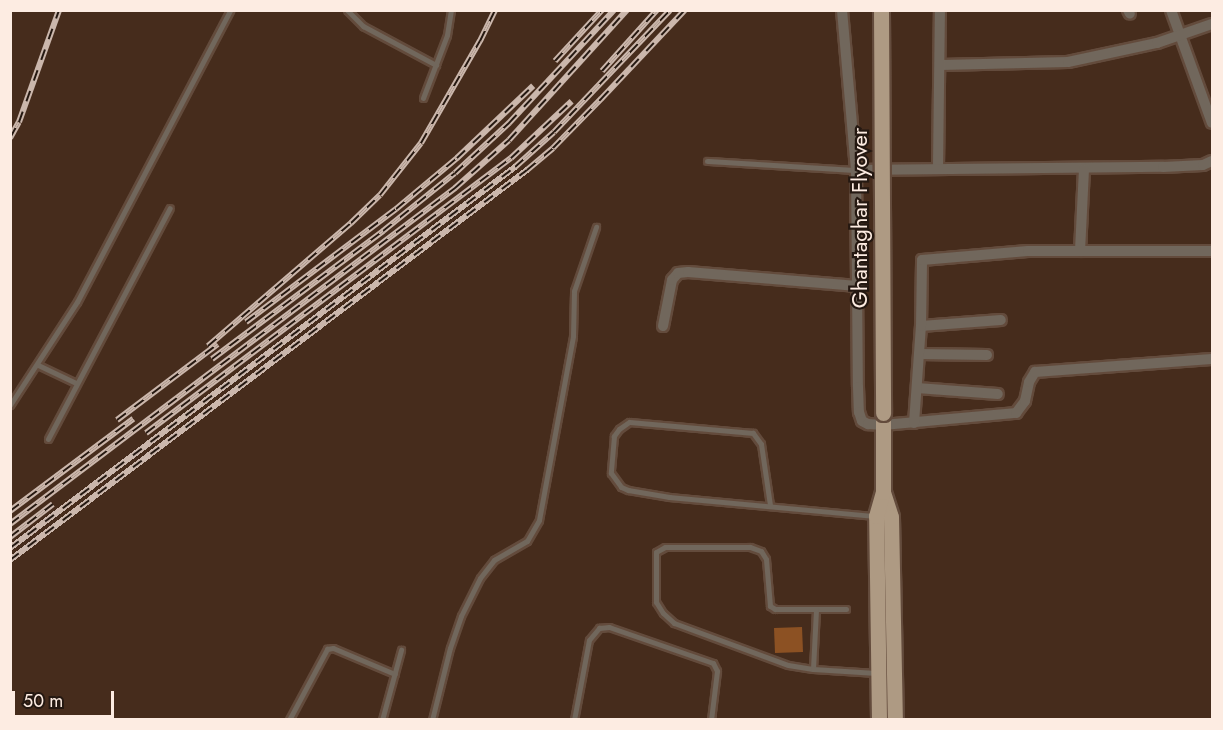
<!DOCTYPE html>
<style>
body{margin:0}
#map{position:relative;width:1223px;height:730px;overflow:hidden;background:#462c1c;font-family:Jost,sans-serif}
div>[style]{position:absolute}
[style*='--x']{left:calc(var(--x)*1px);top:calc(var(--y)*1px);width:calc(var(--w)*1px);rotate:calc(var(--a)*1deg)}
.building>*{inset:0;background:#8c5123}
.roads{filter:drop-shadow(2px 0 #634b3c) drop-shadow(-2px 0 #634b3c) drop-shadow(0 2px #634b3c) drop-shadow(0 -2px #634b3c)}
.lane>*{height:5px;margin:-2.5px;padding:0 2.5px;transform-origin:2.5px;border-radius:2.5px;background:#71675c}
.street>*{height:10px;margin:-5px;padding:0 5px;transform-origin:5px;border-radius:5px;background:#71675c}
.primary>*{height:15px;margin:-7.5px;padding:0 7.5px;transform-origin:7.5px;border-radius:7.5px;background:#ae9a83}
.rail>*{height:6px;margin-top:-3px;transform-origin:0;background:repeating-linear-gradient(90deg,#241811 0 11px,#cbb7ac 0 22px);box-sizing:border-box;border-block:2px solid #cbb7ac}
.bridges{filter:drop-shadow(2px 0 #634b3c) drop-shadow(-2px 0 #634b3c) drop-shadow(0 2px #634b3c) drop-shadow(0 -2px #634b3c)}
.primary-bridge>*{height:15px;margin:-7.5px;padding:0 7.5px;transform-origin:7.5px;border-radius:7.5px;background:#ae9a83}
span{translate:-50% -50%;white-space:nowrap;text-align:center;line-height:1.15;-webkit-text-stroke:4.5px #241811;paint-order:stroke}
.street-label{font-size:22px;color:#fdece2}
.frame{position:absolute;inset:0;border:12px solid #fdece2;pointer-events:none}
.scale{position:absolute;left:12px;top:691px;width:102px;height:27px;box-sizing:border-box;border:3px solid #fdece2;border-top:0;padding-left:8px;font-size:18px;line-height:21px;white-space:nowrap;color:#fdece2;-webkit-text-stroke:4px #241811;paint-order:stroke}
</style>
<div id="map">
<div class="building">
<div style="clip-path:polygon(802px 627px,803px 652px,775px 653px,774px 628px)"></div>
</div>
<div class="roads">
<div class="lane">
<div style="--x:347;--y:10;--w:23;--a:45"></div>
<div style="--x:363;--y:26;--w:83;--a:28.1"></div>
<div style="--x:423;--y:98;--w:67;--a:-69.1"></div>
<div style="--x:447;--y:35;--w:25;--a:-81"></div>
<div style="--x:707;--y:161;--w:149;--a:3.5"></div>
<div style="--x:38;--y:365;--w:42;--a:25.3"></div>
<div style="--x:10;--y:405;--w:123;--a:-57"></div>
<div style="--x:77;--y:302;--w:330;--a:-62.3"></div>
<div style="--x:48;--y:439;--w:261;--a:-62.2"></div>
<div style="--x:770;--y:505;--w:62;--a:-98.4"></div>
<div style="--x:761;--y:444;--w:14;--a:-126"></div>
<div style="--x:753;--y:433;--w:124;--a:-174.9"></div>
<div style="--x:629;--y:422;--w:12;--a:145"></div>
<div style="--x:619;--y:429;--w:9;--a:126"></div>
<div style="--x:614;--y:436;--w:37;--a:95"></div>
<div style="--x:611;--y:473;--w:17;--a:54"></div>
<div style="--x:621;--y:487;--w:8;--a:23"></div>
<div style="--x:628;--y:490;--w:42;--a:9.7"></div>
<div style="--x:669;--y:497;--w:207;--a:5.3"></div>
<div style="--x:816;--y:609;--w:30;--a:0"></div>
<div style="--x:813;--y:669;--w:60;--a:-87.1"></div>
<div style="--x:816;--y:609;--w:41;--a:180"></div>
<div style="--x:775;--y:609;--w:6;--a:-149"></div>
<div style="--x:770;--y:606;--w:47;--a:-94.9"></div>
<div style="--x:766;--y:559;--w:9;--a:-122"></div>
<div style="--x:761;--y:551;--w:12;--a:-160"></div>
<div style="--x:750;--y:547;--w:85;--a:180"></div>
<div style="--x:665;--y:547;--w:10;--a:151"></div>
<div style="--x:656;--y:552;--w:50;--a:90"></div>
<div style="--x:656;--y:602;--w:13;--a:58"></div>
<div style="--x:663;--y:613;--w:15;--a:42"></div>
<div style="--x:674;--y:623;--w:121;--a:20.2"></div>
<div style="--x:788;--y:665;--w:25;--a:9"></div>
<div style="--x:813;--y:669;--w:63;--a:3.6"></div>
<div style="--x:289;--y:720;--w:81;--a:-61.8"></div>
<div style="--x:327;--y:649;--w:6;--a:-9"></div>
<div style="--x:333;--y:648;--w:67;--a:22.8"></div>
<div style="--x:382;--y:720;--w:73;--a:-74.8"></div>
<div style="--x:432;--y:720;--w:74;--a:-76"></div>
<div style="--x:450;--y:648;--w:34;--a:-71"></div>
<div style="--x:461;--y:616;--w:42;--a:-63.4"></div>
<div style="--x:480;--y:578;--w:23;--a:-52"></div>
<div style="--x:494;--y:560;--w:38;--a:-30"></div>
<div style="--x:527;--y:541;--w:24;--a:-60"></div>
<div style="--x:539;--y:520;--w:187;--a:-79.5"></div>
<div style="--x:573;--y:336;--w:45;--a:-88.7"></div>
<div style="--x:574;--y:291;--w:68;--a:-71"></div>
<div style="--x:574;--y:720;--w:81;--a:-79.4"></div>
<div style="--x:589;--y:640;--w:16;--a:-50"></div>
<div style="--x:599;--y:628;--w:10;--a:-6"></div>
<div style="--x:609;--y:627;--w:110;--a:19.1"></div>
<div style="--x:713;--y:663;--w:9;--a:63"></div>
<div style="--x:717;--y:671;--w:49;--a:97"></div>
</div>
<div class="street">
<div style="--x:842;--y:10;--w:161;--a:85"></div>
<div style="--x:856;--y:170;--w:217;--a:89.5"></div>
<div style="--x:858;--y:387;--w:25;--a:88"></div>
<div style="--x:859;--y:412;--w:9;--a:72"></div>
<div style="--x:862;--y:421;--w:7;--a:27"></div>
<div style="--x:868;--y:424;--w:15;--a:4"></div>
<div style="--x:883;--y:425;--w:134;--a:-5.2"></div>
<div style="--x:1016;--y:413;--w:15;--a:-53"></div>
<div style="--x:1025;--y:401;--w:19;--a:-78"></div>
<div style="--x:1029;--y:382;--w:12;--a:-59"></div>
<div style="--x:1035;--y:372;--w:177;--a:-4.2"></div>
<div style="--x:1128;--y:10;--w:4;--a:63"></div>
<div style="--x:1171;--y:10;--w:120;--a:70.1"></div>
<div style="--x:941;--y:65;--w:127;--a:-1.4"></div>
<div style="--x:1068;--y:62;--w:91;--a:-12.1"></div>
<div style="--x:1157;--y:43;--w:58;--a:-19.1"></div>
<div style="--x:938;--y:168;--w:158;--a:-89.3"></div>
<div style="--x:856;--y:170;--w:307;--a:-0.6"></div>
<div style="--x:1163;--y:167;--w:40;--a:-2.9"></div>
<div style="--x:1203;--y:165;--w:10;--a:-24"></div>
<div style="--x:1080;--y:251;--w:82;--a:-87.2"></div>
<div style="--x:663;--y:326;--w:47;--a:-78.9"></div>
<div style="--x:672;--y:280;--w:9;--a:-49"></div>
<div style="--x:678;--y:273;--w:10;--a:-6"></div>
<div style="--x:688;--y:272;--w:170;--a:4.7"></div>
<div style="--x:921;--y:326;--w:80;--a:-4.3"></div>
<div style="--x:919;--y:354;--w:68;--a:0.8"></div>
<div style="--x:917;--y:388;--w:81;--a:4.2"></div>
<div style="--x:914;--y:423;--w:97;--a:-85.9"></div>
<div style="--x:921;--y:326;--w:66;--a:-89.1"></div>
<div style="--x:922;--y:260;--w:106;--a:-4.9"></div>
<div style="--x:1028;--y:251;--w:184;--a:0"></div>
</div>
<div class="primary">
<div style="--x:883;--y:492;--w:26;--a:72"></div>
<div style="--x:891;--y:517;--w:203;--a:88.9"></div>
<div style="--x:879;--y:720;--w:204;--a:-90.8"></div>
<div style="--x:876;--y:516;--w:25;--a:-74"></div>
<div style="--x:883;--y:492;--w:79;--a:-90"></div>
</div>
</div>
<div class="rail">
<div style="--x:555;--y:61;--w:69;--a:-47.3"></div>
<div style="--x:602;--y:71;--w:82;--a:-48"></div>
<div style="--x:10;--y:138;--w:18;--a:-61"></div>
<div style="--x:19;--y:122;--w:119;--a:-70.3"></div>
<div style="--x:246;--y:322;--w:188;--a:-37"></div>
<div style="--x:396;--y:209;--w:80;--a:-39.9"></div>
<div style="--x:457;--y:158;--w:105;--a:-43.5"></div>
<div style="--x:208;--y:346;--w:189;--a:-40.7"></div>
<div style="--x:351;--y:223;--w:40;--a:-44"></div>
<div style="--x:380;--y:195;--w:66;--a:-51.7"></div>
<div style="--x:421;--y:143;--w:118;--a:-60"></div>
<div style="--x:480;--y:41;--w:34;--a:-64"></div>
<div style="--x:212;--y:359;--w:214;--a:-36.8"></div>
<div style="--x:383;--y:231;--w:92;--a:-38.9"></div>
<div style="--x:455;--y:173;--w:74;--a:-42.8"></div>
<div style="--x:509;--y:123;--w:154;--a:-47.1"></div>
<div style="--x:117;--y:420;--w:126;--a:-37"></div>
<div style="--x:146;--y:433;--w:457;--a:-37"></div>
<div style="--x:511;--y:158;--w:83;--a:-43.1"></div>
<div style="--x:10;--y:511;--w:154;--a:-36.8"></div>
<div style="--x:10;--y:524;--w:558;--a:-37.05"></div>
<div style="--x:455;--y:188;--w:72;--a:-41.6"></div>
<div style="--x:509;--y:140;--w:176;--a:-47.8"></div>
<div style="--x:10;--y:537;--w:54;--a:-37.5"></div>
<div style="--x:10;--y:548;--w:633;--a:-37.03"></div>
<div style="--x:515;--y:167;--w:52;--a:-41.9"></div>
<div style="--x:554;--y:132;--w:168;--a:-46.4"></div>
<div style="--x:10;--y:560;--w:648;--a:-37.03"></div>
<div style="--x:527;--y:170;--w:34;--a:-40"></div>
<div style="--x:553;--y:148;--w:69;--a:-45.6"></div>
<div style="--x:601;--y:99;--w:122;--a:-46.7"></div>
</div>
<div class="bridges">
<div class="primary-bridge">
<div style="--x:881;--y:10;--w:403;--a:89.7"></div>
</div>
</div>
<div class="street-label">
<span style="left:860px;top:218px;rotate:-90deg">Ghantaghar Flyover</span>
</div>
<div class="frame"></div>
<div class="scale">50 m</div>
</div>
